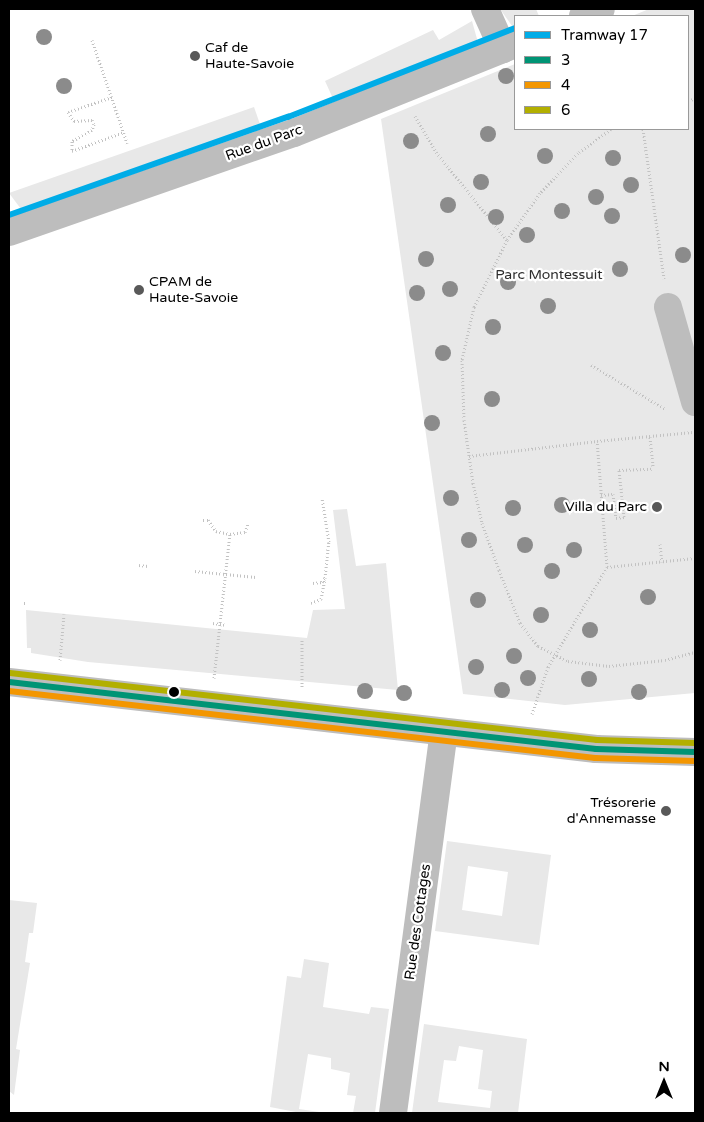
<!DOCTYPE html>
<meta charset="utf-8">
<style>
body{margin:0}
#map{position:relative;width:704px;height:1122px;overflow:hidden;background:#fff;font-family:"Varela Round",sans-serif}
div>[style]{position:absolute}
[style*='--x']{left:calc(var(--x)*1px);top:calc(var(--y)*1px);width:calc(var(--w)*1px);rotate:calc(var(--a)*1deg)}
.green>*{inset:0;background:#e8e8e8}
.path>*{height:3px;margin-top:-1.5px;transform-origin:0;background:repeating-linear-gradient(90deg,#c2c2c2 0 1px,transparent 0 3.5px)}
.minor>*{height:28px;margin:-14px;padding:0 14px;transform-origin:14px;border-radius:14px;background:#bdbdbd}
.bus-1>*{height:6px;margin:-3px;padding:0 3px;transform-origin:3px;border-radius:3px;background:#009475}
.bus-2>*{height:6px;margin:-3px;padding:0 3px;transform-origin:3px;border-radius:3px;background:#f39600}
.bus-3>*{height:6px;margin:-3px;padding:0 3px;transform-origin:3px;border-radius:3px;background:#b2af00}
.tram-1>*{height:6px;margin:-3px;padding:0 3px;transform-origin:3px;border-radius:3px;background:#00ace7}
.trees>*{width:16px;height:16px;margin:-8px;border-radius:50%;background:#8b8b8b}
.dots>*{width:14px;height:14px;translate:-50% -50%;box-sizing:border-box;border:2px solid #fff;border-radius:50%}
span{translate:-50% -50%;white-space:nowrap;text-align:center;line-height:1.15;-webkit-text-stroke:4.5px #fff;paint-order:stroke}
.poi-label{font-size:14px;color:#000}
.left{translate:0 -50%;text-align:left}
.right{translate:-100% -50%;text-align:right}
.street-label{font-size:14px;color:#000}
.park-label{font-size:14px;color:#2c2c2c}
.frame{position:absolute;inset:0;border:10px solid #000;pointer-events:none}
.legend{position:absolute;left:514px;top:15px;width:175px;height:115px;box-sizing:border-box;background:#fff;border:1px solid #999;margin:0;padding:6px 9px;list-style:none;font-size:15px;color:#000}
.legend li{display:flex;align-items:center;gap:10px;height:25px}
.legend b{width:25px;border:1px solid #999}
.north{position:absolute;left:639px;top:1057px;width:50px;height:50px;-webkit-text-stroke:4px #fff;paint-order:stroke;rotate:0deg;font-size:14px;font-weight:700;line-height:20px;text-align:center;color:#000}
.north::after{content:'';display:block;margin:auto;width:18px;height:22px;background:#000;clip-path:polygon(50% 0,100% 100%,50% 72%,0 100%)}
</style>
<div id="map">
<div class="green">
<div style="clip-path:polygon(500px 9px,536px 9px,539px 16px,515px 16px,515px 30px)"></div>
<div style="clip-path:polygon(649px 9px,695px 9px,695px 693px,565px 705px,463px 694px,381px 119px,515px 64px,515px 129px,688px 129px,688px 16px,632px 16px)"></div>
<div style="clip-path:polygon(472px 21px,479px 46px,335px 103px,325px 81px,433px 30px,439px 40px)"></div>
<div style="clip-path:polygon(254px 107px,262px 130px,24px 213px,9px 193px)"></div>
<div style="clip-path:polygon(347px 509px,356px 566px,386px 563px,398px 690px,88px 662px,31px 653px,31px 648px,27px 648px,26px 610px,307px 638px,313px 610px,345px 609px,333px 510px)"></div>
<div style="clip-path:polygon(evenodd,447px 841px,551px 855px,539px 945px,435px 931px,447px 841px,468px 866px,508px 872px,502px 916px,462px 910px,468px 866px)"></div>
<div style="clip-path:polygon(9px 900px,37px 903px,33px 933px,29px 933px,25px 962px,30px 963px,16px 1049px,20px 1050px,14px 1095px,9px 1091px)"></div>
<div style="clip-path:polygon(304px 959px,329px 963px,323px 1007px,369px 1014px,371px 1007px,389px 1009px,375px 1113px,353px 1113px,356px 1096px,347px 1095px,350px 1073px,331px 1069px,331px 1058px,308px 1054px,299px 1109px,326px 1113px,301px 1113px,270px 1107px,287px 976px,301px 978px)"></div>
<div style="clip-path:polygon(evenodd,424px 1024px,527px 1039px,518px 1113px,412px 1113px,424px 1024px,459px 1046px,483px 1050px,478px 1089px,492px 1091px,490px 1108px,438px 1102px,444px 1060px,456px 1061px,459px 1046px)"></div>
</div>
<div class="path">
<div style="--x:92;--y:40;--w:109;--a:71.2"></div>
<div style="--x:112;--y:97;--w:46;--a:161.2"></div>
<div style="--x:68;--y:112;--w:11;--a:56"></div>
<div style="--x:74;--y:121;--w:18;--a:-3"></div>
<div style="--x:92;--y:120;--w:4;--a:63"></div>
<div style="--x:94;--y:124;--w:6;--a:108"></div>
<div style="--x:92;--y:130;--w:23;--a:151"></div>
<div style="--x:72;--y:141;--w:10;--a:90"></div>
<div style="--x:72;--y:151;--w:55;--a:-20.1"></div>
<div style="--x:688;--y:100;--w:7;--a:-8"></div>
<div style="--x:415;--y:116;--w:42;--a:59.7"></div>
<div style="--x:436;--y:152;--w:113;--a:51.1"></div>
<div style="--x:611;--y:129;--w:41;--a:144"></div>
<div style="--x:578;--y:153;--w:55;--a:133.5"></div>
<div style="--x:540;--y:193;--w:57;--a:125.1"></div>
<div style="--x:507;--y:240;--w:75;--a:116.2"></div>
<div style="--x:474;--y:307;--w:54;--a:102.8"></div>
<div style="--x:462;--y:360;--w:60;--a:88.1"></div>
<div style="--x:464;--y:420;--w:64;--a:81.9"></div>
<div style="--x:473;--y:483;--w:41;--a:77.3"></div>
<div style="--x:482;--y:523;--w:50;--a:70.1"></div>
<div style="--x:499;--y:570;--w:57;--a:68.4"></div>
<div style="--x:520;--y:623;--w:29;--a:52"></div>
<div style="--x:538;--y:646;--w:34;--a:27"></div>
<div style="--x:568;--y:661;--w:41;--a:7"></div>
<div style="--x:609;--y:666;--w:56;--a:-6.1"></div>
<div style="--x:665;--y:660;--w:31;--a:-15"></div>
<div style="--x:643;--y:129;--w:151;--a:82"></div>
<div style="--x:591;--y:365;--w:86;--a:30.7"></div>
<div style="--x:650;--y:437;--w:30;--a:84"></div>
<div style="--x:469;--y:456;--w:129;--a:-6.7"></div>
<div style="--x:601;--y:495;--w:12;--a:-5"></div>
<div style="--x:613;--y:494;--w:24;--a:83"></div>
<div style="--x:616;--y:518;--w:8;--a:-7"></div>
<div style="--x:624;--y:517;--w:47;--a:-96.1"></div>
<div style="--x:619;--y:470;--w:34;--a:-2"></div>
<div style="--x:203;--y:520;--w:5;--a:0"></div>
<div style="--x:208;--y:520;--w:14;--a:54"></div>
<div style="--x:216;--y:531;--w:14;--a:12"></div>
<div style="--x:230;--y:534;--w:15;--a:-8"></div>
<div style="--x:245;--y:532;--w:9;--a:-69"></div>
<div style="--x:660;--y:544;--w:18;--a:84"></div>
<div style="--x:139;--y:565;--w:9;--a:6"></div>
<div style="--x:607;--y:567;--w:88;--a:-5.8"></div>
<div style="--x:195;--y:571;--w:61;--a:5.6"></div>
<div style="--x:313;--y:583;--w:9;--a:-6"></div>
<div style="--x:322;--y:582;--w:5;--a:-53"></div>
<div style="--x:325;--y:578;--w:36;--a:-84"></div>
<div style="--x:329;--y:542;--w:45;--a:-99"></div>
<div style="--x:24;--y:603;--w:2;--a:0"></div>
<div style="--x:311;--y:603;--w:11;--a:-22"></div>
<div style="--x:321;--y:599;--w:20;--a:-79"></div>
<div style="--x:213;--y:623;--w:14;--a:8"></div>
<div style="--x:60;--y:660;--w:46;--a:-85"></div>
<div style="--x:214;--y:678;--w:145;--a:-83.7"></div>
<div style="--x:302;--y:687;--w:49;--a:-90"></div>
<div style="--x:532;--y:714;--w:50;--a:-71.2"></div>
<div style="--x:548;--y:667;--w:116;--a:-59.5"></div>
<div style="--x:607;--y:567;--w:126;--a:-94.5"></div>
<div style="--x:597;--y:441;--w:96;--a:-5.4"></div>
</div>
<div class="minor">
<div style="--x:485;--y:9;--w:44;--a:65.8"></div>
<div style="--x:583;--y:16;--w:19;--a:-21"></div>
<div style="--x:9;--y:232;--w:302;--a:-19.2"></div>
<div style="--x:294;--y:133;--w:238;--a:-21.9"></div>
<div style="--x:668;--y:307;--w:99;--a:74.1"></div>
<div style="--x:9;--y:682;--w:591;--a:6.51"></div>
<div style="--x:596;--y:749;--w:99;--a:1.7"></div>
<div style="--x:393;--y:1113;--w:384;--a:-82.4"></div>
</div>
<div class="bus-1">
<div style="--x:9;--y:682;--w:591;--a:6.51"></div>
<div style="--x:596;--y:749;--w:99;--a:1.7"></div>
</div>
<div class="bus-2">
<div style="--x:9;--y:691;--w:590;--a:6.52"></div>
<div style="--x:595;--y:758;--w:100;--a:1.7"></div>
</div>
<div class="bus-3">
<div style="--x:10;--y:673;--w:591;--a:6.51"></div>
<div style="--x:597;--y:740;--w:98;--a:1.8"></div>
</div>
<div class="tram-1">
<div style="--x:9;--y:215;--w:296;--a:-19.4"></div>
<div style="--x:288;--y:117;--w:244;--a:-21.4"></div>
</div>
<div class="trees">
<div style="left:44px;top:37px"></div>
<div style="left:506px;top:76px"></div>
<div style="left:64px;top:86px"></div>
<div style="left:488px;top:134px"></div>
<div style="left:411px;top:141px"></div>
<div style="left:545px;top:156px"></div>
<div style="left:613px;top:158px"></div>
<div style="left:481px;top:182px"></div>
<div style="left:631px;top:185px"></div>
<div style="left:596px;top:197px"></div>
<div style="left:448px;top:205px"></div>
<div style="left:562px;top:211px"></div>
<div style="left:612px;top:216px"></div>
<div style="left:496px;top:217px"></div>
<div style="left:527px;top:235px"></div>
<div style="left:683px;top:255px"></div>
<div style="left:426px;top:259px"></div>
<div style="left:620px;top:269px"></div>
<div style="left:508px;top:282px"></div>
<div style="left:450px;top:289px"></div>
<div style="left:417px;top:293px"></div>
<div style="left:548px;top:306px"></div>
<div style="left:493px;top:327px"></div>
<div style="left:443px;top:353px"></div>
<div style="left:492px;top:399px"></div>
<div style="left:432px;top:423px"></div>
<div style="left:451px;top:498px"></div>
<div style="left:562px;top:505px"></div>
<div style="left:513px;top:508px"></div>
<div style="left:469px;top:540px"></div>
<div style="left:525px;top:545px"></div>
<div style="left:574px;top:550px"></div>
<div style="left:552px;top:571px"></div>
<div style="left:648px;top:597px"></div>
<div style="left:478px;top:600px"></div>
<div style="left:541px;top:615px"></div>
<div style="left:590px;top:630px"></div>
<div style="left:514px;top:656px"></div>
<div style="left:476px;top:667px"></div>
<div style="left:528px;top:678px"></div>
<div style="left:589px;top:679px"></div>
<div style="left:502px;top:690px"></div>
<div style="left:365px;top:691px"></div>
<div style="left:639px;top:692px"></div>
<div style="left:404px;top:693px"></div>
</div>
<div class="dots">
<div style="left:195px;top:56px;background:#595959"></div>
<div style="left:139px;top:290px;background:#595959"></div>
<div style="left:657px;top:507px;background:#595959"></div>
<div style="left:174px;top:692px;background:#000"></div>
<div style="left:666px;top:811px;background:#595959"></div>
</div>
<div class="poi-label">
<span class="left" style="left:205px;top:56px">Caf de<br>Haute-Savoie</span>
<span class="left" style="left:149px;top:290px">CPAM de<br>Haute-Savoie</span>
<span class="right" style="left:647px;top:507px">Villa du Parc</span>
<span class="right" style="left:656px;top:811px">Trésorerie<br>d'Annemasse</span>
</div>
<div class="street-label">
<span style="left:264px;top:143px;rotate:-20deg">Rue du Parc</span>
<span style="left:418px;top:922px;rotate:-82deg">Rue des Cottages</span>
</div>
<div class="park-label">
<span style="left:549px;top:275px">Parc Montessuit</span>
</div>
<div class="frame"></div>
<ul class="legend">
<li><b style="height:6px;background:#00ace7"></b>Tramway 17</li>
<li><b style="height:6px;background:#009475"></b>3</li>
<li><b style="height:6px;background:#f39600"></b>4</li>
<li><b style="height:6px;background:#b2af00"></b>6</li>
</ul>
<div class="north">N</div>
</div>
